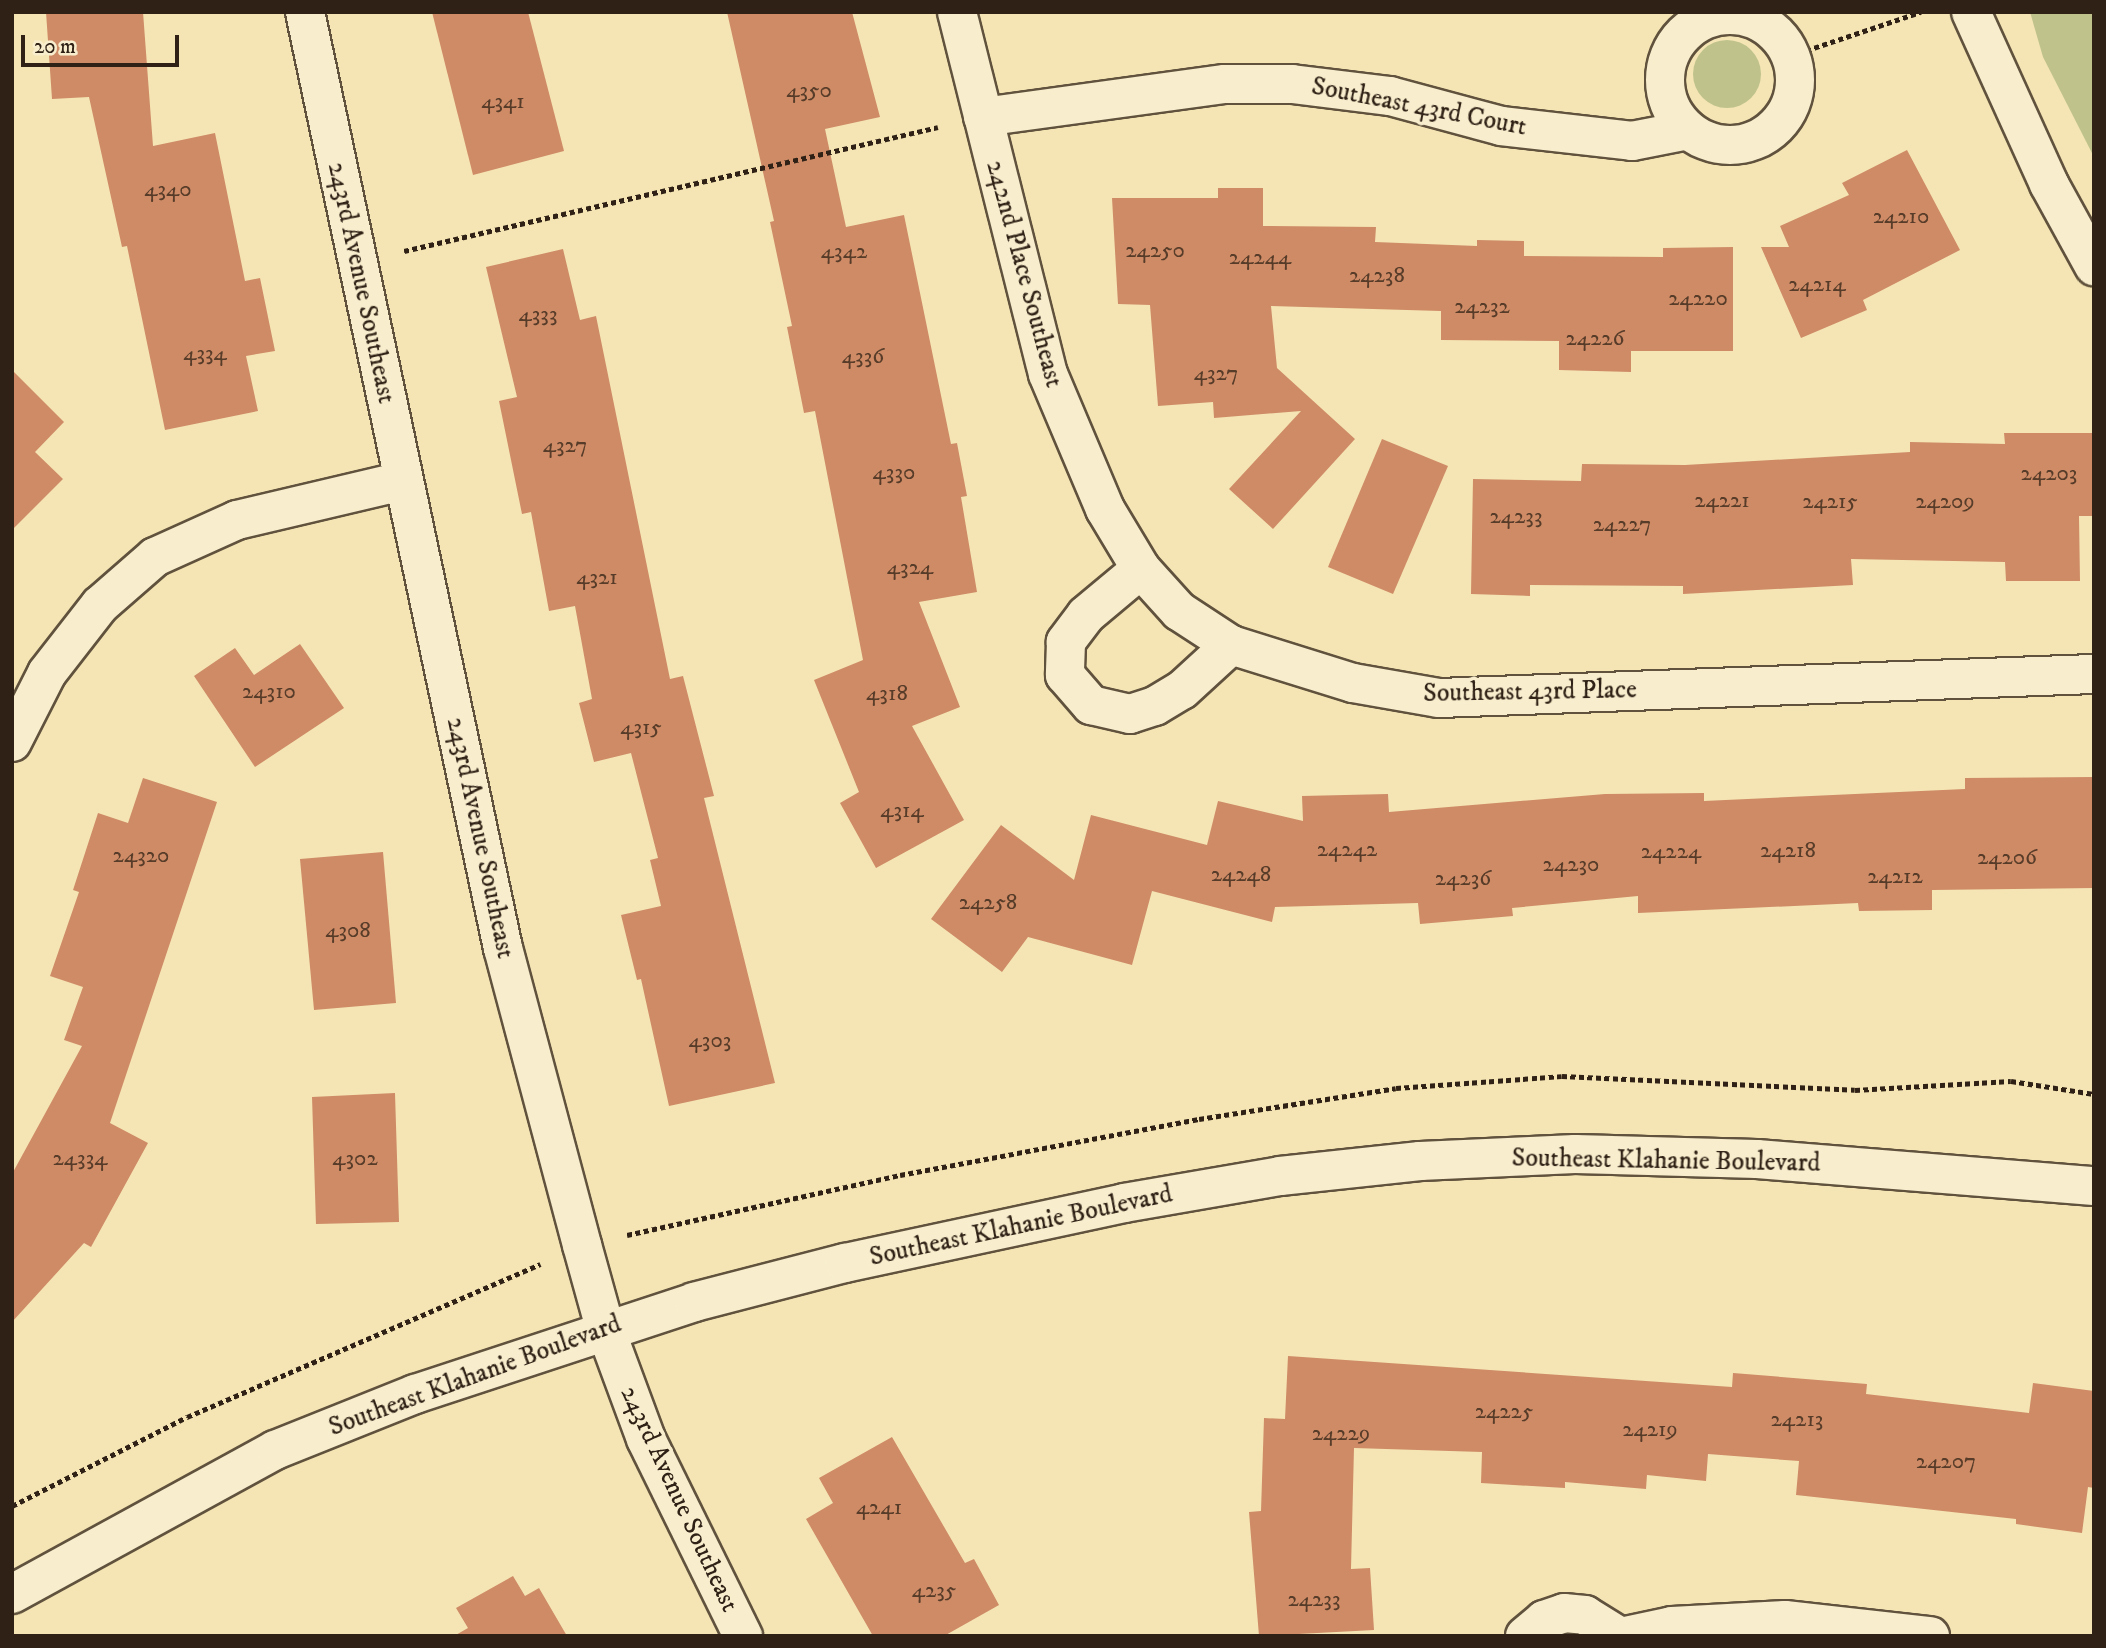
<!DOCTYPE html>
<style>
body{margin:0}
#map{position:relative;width:2106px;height:1648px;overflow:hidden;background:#f5e5b4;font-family:"IM FELL DW Pica",serif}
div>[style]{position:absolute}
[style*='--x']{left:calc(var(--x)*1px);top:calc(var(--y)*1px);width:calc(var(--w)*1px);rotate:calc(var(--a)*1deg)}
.green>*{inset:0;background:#bfc38b}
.round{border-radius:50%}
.building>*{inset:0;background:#ce8b66}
.path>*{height:4.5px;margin-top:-2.25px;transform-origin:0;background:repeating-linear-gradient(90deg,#2f2115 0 5px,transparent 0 8.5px)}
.roads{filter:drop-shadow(2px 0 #60523d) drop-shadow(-2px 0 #60523d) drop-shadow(0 2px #60523d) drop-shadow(0 -2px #60523d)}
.street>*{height:38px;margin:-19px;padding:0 19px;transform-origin:19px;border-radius:19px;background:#f8eece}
.street>.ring{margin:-19px;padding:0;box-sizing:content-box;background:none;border:38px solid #f8eece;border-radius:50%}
.secondary>*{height:38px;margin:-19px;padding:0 19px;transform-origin:19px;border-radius:19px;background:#f8eece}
span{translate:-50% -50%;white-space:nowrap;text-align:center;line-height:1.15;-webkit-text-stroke:7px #f8eece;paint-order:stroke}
.number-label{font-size:23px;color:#573c29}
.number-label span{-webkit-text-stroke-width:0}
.street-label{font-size:26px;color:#2f2115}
.frame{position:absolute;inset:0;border:14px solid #2f2115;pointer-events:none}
.scale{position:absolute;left:21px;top:35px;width:158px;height:32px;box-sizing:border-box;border:4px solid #2f2115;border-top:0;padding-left:9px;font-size:21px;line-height:24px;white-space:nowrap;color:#2f2115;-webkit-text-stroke:5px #f8eece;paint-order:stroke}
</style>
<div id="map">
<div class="green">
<div style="clip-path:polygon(2030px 12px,2094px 12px,2094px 157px,2043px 57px)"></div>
<div class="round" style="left:1693px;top:40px;width:68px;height:68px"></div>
</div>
<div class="building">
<div style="clip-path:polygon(46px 12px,143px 12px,153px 146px,215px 133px,245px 281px,260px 278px,275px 351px,246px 356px,258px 411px,165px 430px,127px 246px,122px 247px,89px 97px,52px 99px)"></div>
<div style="clip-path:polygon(432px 12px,528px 12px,564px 151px,473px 175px)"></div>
<div style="clip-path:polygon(727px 12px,852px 12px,880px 117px,825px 129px,846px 227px,904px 215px,951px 444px,957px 443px,967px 496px,961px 497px,977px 592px,919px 602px,960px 707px,912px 726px,964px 820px,876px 868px,840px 803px,859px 792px,814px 680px,863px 660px,815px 411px,804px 413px,787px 327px,792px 326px,770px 222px,774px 221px)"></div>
<div style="clip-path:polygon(1907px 150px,1960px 250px,1863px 300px,1867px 310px,1801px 338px,1761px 247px,1789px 247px,1780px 226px,1849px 195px,1842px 183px)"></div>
<div style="clip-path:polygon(1218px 188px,1263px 188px,1263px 226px,1376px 227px,1375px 242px,1477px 246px,1477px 240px,1524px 241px,1524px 256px,1663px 257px,1663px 248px,1733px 247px,1733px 351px,1631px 351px,1631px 372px,1559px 370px,1559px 341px,1441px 340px,1441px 311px,1271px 306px,1277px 368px,1355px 439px,1273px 529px,1229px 489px,1301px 411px,1214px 418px,1213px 402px,1158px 406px,1150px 305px,1118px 304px,1112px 198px,1218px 198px)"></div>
<div style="clip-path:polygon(563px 249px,580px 320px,596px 316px,670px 679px,683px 676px,714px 796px,704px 798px,775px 1083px,669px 1106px,641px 979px,637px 980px,621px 915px,661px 906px,650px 860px,658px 858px,631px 753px,594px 762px,579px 703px,592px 699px,575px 606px,549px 611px,531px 512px,522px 514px,499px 401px,517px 397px,486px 267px)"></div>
<div style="clip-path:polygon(12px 370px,64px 422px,35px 452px,63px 479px,12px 530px)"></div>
<div style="clip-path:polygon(2004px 433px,2094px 433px,2094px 516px,2079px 516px,2080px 581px,2006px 581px,2005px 562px,1851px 559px,1853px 585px,1683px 594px,1683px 586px,1530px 585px,1530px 596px,1471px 594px,1473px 479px,1581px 481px,1582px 464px,1685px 465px,1910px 452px,1910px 442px,2005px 444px)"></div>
<div style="clip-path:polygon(1382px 439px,1448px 466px,1393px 594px,1328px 567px)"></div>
<div style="clip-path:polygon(300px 644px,344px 708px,255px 767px,194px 676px,235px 648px,254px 675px)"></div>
<div style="clip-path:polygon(2094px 777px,2094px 888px,1932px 890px,1932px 910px,1859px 911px,1858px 903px,1638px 913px,1638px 896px,1512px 908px,1513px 916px,1420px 924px,1418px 903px,1275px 907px,1272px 922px,1152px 891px,1132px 965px,1028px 937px,1002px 972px,931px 919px,1001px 825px,1074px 880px,1091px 815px,1207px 845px,1218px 801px,1303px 821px,1302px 796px,1388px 794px,1389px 812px,1605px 794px,1704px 793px,1704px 801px,1965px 789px,1965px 778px)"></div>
<div style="clip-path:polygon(143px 778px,217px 802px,110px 1123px,148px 1143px,91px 1247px,84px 1243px,12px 1322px,12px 1174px,82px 1046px,64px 1040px,83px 987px,50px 976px,79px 892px,73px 890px,98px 813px,128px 823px)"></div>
<div style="clip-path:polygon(383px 852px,396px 1003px,314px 1010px,300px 859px)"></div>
<div style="clip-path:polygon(395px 1093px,399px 1222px,316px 1224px,312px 1097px)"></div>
<div style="clip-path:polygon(1288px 1356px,1732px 1387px,1733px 1373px,1867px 1384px,1866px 1394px,2029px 1413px,2033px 1383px,2094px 1391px,2094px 1488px,2088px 1487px,2082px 1533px,2016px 1524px,2016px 1519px,1796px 1495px,1799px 1461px,1708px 1454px,1706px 1481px,1647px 1475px,1646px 1489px,1565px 1482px,1565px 1488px,1481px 1483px,1482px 1452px,1354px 1448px,1351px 1569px,1370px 1568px,1374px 1630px,1259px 1636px,1249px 1512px,1261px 1511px,1264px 1418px,1285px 1419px)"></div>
<div style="clip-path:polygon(892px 1437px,965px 1563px,974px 1559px,999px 1605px,944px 1636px,873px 1636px,806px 1519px,833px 1503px,819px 1478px)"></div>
<div style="clip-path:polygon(513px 1576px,525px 1596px,539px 1588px,567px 1636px,454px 1636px,468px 1628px,456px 1608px)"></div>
</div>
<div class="path">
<div style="--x:1790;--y:56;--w:138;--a:-18.6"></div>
<div style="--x:404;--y:251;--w:548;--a:-13.07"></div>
<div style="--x:627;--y:1235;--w:280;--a:-12.4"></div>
<div style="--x:900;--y:1175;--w:304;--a:-10.6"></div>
<div style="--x:1199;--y:1119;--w:199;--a:-8.9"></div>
<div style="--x:1396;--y:1088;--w:166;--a:-4.1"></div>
<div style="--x:1562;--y:1076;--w:293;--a:2.7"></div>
<div style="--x:1855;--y:1090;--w:156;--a:-3.3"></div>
<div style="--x:2011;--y:1081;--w:84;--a:8.9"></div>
<div style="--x:12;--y:1506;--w:196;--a:-27"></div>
<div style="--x:187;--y:1417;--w:385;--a:-23.4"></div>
</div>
<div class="roads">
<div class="street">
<div style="--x:305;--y:12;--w:957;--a:78.06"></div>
<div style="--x:503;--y:948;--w:307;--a:75.1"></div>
<div style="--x:582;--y:1245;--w:86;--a:74.5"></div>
<div style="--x:605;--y:1328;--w:118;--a:69.7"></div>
<div style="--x:646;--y:1439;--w:220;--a:63.8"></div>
<div style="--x:957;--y:12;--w:373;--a:75.9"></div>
<div style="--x:1048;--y:374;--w:147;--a:67.1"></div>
<div style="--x:1105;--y:509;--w:70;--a:59"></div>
<div style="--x:1141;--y:569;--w:57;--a:47.9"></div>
<div style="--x:1179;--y:611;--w:62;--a:33.2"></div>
<div style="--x:1231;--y:645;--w:128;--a:17.3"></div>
<div style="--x:1353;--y:683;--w:87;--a:9.9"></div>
<div style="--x:1439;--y:698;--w:655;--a:-2.1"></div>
<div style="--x:1971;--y:12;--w:189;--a:65.6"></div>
<div style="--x:2049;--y:184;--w:94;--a:61.2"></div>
<div class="ring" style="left:1665px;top:15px;width:92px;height:92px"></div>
<div style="--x:983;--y:117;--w:244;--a:-7.8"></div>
<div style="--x:1225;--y:84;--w:67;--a:0"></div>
<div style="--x:1292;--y:84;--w:99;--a:7"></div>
<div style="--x:1390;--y:96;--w:115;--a:15.1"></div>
<div style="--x:1501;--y:126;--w:132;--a:6.5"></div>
<div style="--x:1632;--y:141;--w:57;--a:-11.1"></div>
<div style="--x:1141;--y:569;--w:72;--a:140.1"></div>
<div style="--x:1086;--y:615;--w:34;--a:127"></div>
<div style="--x:1066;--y:642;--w:33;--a:92"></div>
<div style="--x:1065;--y:675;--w:40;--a:49"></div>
<div style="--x:1091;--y:705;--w:40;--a:13"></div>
<div style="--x:1130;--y:714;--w:26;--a:-18"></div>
<div style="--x:1155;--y:706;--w:31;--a:-31"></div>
<div style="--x:1182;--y:690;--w:67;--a:-42.6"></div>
<div style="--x:12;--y:742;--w:77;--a:-63.1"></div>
<div style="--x:47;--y:673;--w:86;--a:-52.1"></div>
<div style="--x:100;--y:605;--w:73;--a:-41.1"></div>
<div style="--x:155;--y:557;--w:90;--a:-24.3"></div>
<div style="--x:237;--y:520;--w:170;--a:-13.3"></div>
<div style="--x:1525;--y:1636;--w:25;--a:-40"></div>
<div style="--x:1544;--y:1620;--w:21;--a:-19"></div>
<div style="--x:1564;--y:1613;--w:21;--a:5"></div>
<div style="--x:1585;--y:1615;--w:39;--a:32"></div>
<div style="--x:1625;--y:1636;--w:48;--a:-12"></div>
<div style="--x:1672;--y:1626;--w:113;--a:-3"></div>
<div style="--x:1785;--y:1620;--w:146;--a:6.3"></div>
</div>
<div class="secondary">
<div style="--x:12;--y:1594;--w:300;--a:-28.7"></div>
<div style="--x:275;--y:1450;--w:151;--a:-21.8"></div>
<div style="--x:415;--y:1394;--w:294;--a:-18.2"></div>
<div style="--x:694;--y:1302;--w:156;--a:-14.5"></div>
<div style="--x:845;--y:1263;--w:285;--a:-12.1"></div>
<div style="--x:1124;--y:1203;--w:158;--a:-9.8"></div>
<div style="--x:1280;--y:1176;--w:141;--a:-6.1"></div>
<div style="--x:1420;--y:1161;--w:155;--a:-2.6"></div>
<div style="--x:1575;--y:1154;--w:182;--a:1.6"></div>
<div style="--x:1757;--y:1159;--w:338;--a:4.6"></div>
</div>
</div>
<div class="number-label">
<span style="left:809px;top:91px">4350</span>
<span style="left:503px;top:102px">4341</span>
<span style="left:168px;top:190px">4340</span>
<span style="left:1901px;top:217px">24210</span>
<span style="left:1155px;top:251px">24250</span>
<span style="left:844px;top:252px">4342</span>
<span style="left:1260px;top:258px">24244</span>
<span style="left:1377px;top:276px">24238</span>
<span style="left:1817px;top:285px">24214</span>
<span style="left:1698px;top:299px">24220</span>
<span style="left:1482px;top:307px">24232</span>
<span style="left:538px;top:315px">4333</span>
<span style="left:1595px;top:339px">24226</span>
<span style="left:205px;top:354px">4334</span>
<span style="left:863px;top:357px">4336</span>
<span style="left:1216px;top:374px">4327</span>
<span style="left:565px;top:446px">4327</span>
<span style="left:894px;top:473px">4330</span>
<span style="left:2049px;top:474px">24203</span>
<span style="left:1722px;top:501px">24221</span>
<span style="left:1830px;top:502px">24215</span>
<span style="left:1945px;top:502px">24209</span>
<span style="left:1516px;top:517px">24233</span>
<span style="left:1622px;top:525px">24227</span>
<span style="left:910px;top:568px">4324</span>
<span style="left:597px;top:578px">4321</span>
<span style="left:269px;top:692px">24310</span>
<span style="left:887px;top:694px">4318</span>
<span style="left:641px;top:728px">4315</span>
<span style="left:902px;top:811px">4314</span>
<span style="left:1347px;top:850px">24242</span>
<span style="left:1788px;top:851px">24218</span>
<span style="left:1671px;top:852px">24224</span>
<span style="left:141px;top:856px">24320</span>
<span style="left:2007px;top:858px">24206</span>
<span style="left:1571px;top:865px">24230</span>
<span style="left:1241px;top:875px">24248</span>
<span style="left:1895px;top:877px">24212</span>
<span style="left:1463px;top:879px">24236</span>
<span style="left:988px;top:903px">24258</span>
<span style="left:348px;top:931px">4308</span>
<span style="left:710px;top:1041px">4303</span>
<span style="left:80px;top:1159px">24334</span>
<span style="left:355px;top:1159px">4302</span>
<span style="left:1504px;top:1412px">24225</span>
<span style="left:1797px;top:1420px">24213</span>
<span style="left:1650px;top:1430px">24219</span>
<span style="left:1341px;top:1434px">24229</span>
<span style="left:1946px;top:1462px">24207</span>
<span style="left:879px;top:1508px">4241</span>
<span style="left:934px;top:1591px">4235</span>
<span style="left:1314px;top:1600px">24233</span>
</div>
<div class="street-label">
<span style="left:1419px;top:107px;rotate:11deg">Southeast 43rd Court</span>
<span style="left:1024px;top:274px;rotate:75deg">242nd Place Southeast</span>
<span style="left:361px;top:283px;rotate:78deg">243rd Avenue Southeast</span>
<span style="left:1530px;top:692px;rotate:-1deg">Southeast 43rd Place</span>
<span style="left:480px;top:838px;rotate:78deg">243rd Avenue Southeast</span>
<span style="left:1666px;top:1161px;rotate:1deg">Southeast Klahanie Boulevard</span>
<span style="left:1021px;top:1226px;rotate:-12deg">Southeast Klahanie Boulevard</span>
<span style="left:475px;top:1376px;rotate:-20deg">Southeast Klahanie Boulevard</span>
<span style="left:679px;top:1499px;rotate:65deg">243rd Avenue Southeast</span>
</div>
<div class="frame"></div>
<div class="scale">20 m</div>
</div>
